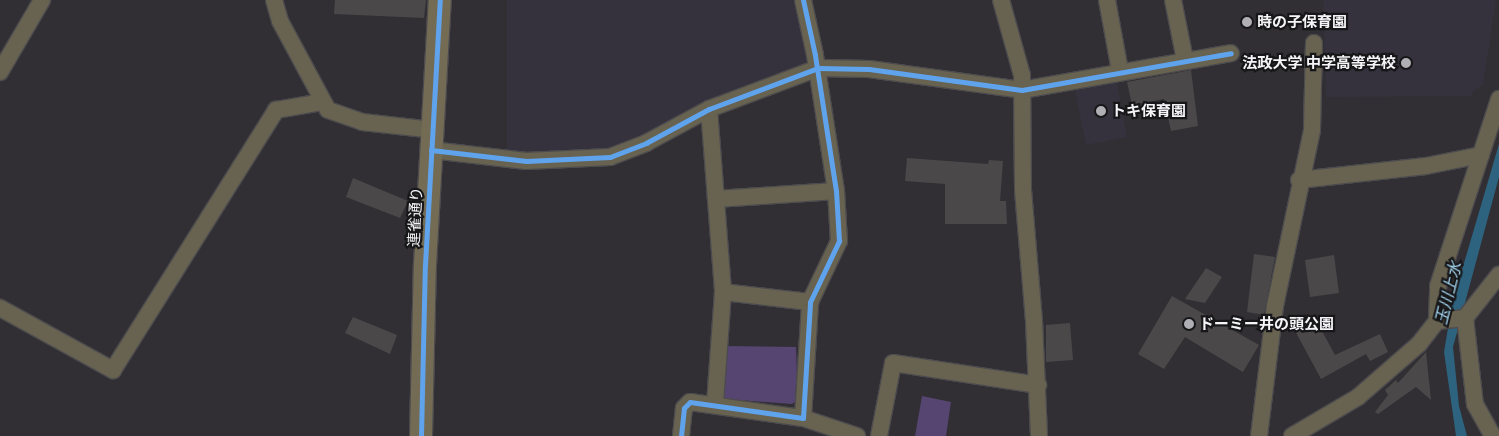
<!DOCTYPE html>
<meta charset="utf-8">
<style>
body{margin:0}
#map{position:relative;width:1499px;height:436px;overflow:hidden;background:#312f33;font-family:Ubuntu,"Noto Sans JP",sans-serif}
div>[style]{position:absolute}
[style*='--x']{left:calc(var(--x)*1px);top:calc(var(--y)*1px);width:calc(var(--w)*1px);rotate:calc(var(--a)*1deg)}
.built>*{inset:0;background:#35323d}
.green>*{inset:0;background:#554570}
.water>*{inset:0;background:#2d637f}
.building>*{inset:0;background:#4a4849}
.roads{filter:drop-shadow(1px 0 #4c4b4e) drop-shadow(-1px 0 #4c4b4e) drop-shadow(0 1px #4c4b4e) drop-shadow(0 -1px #4c4b4e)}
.minor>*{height:16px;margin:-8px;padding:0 8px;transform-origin:8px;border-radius:8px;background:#686250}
.secondary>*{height:22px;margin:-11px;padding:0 11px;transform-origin:11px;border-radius:11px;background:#736b54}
.cycleway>*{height:5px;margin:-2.5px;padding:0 2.5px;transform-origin:2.5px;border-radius:2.5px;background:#60a3ed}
.dots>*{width:14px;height:14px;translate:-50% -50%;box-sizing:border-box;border:2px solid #171719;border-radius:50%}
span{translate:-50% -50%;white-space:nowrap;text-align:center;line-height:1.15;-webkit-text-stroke:4.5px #171719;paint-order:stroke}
.poi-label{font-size:15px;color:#f5f4f8;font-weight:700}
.left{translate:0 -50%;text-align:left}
.right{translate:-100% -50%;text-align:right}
.street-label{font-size:15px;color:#f5f4f8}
.water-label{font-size:16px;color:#a5d6f2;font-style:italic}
</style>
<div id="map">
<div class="built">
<div style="clip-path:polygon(507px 0,794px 0,808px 61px,805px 67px,601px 153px,507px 153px)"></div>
<div style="clip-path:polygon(1323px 0,1496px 0,1483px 85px,1473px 91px,1472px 96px,1326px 97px)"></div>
<div style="clip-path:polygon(1116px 77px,1127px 137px,1086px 145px,1074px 86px)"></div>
</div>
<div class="green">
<div style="clip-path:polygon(724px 346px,796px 347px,798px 400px,792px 404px,725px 399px,722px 393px)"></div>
<div style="clip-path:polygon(922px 396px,951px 402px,946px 436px,915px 436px)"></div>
</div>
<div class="water">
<div style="clip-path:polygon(1499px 144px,1499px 177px,1453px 347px,1459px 406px,1467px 436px,1456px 436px,1444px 352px,1452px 304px)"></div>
</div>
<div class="building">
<div style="clip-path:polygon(335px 0,426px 0,424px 18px,334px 14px)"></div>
<div style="clip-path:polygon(1191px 70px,1198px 126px,1171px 131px,1164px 99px,1132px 105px,1127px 82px)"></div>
<div style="clip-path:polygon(907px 158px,988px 164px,989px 160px,1003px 161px,1000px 201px,1006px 201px,1007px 224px,945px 224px,945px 184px,905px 181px)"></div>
<div style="clip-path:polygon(353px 178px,408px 201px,400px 218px,346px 197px)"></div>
<div style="clip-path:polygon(1254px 254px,1275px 257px,1264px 315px,1247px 312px)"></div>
<div style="clip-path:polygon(1334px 255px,1339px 293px,1310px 297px,1305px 260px)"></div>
<div style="clip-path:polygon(1206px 268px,1222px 277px,1205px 303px,1185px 299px)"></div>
<div style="clip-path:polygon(1172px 296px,1259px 345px,1243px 372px,1185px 337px,1164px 369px,1138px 354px)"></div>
<div style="clip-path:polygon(353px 317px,397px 335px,390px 354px,345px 333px)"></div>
<div style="clip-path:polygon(1315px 318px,1335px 355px,1380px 334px,1388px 352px,1370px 361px,1366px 354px,1321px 379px,1294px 329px)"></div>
<div style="clip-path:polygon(1070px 323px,1073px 360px,1046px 362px,1046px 325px)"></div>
<div style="clip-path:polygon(1426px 352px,1431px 400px,1416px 387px,1378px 414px,1375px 412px,1388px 395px,1385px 390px,1396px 380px,1398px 383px)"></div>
</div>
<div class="roads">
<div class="minor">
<div style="--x:274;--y:0;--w:22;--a:74"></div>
<div style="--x:280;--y:21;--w:101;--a:61.7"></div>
<div style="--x:328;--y:110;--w:36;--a:19"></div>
<div style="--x:362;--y:122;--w:71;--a:6.4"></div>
<div style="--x:1001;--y:0;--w:78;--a:74.4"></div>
<div style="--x:1022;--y:75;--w:115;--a:89.5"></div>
<div style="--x:1023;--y:190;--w:131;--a:85.2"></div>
<div style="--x:1034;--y:321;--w:115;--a:87.5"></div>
<div style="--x:1107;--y:0;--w:72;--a:79.6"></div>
<div style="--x:1173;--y:0;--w:61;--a:78.7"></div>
<div style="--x:0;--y:72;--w:83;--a:-59.7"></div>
<div style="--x:709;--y:109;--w:184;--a:85.6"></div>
<div style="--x:723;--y:292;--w:112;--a:94.1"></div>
<div style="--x:431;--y:150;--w:96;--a:6.6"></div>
<div style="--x:526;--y:161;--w:84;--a:-2.7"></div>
<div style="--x:610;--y:157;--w:39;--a:-21"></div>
<div style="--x:646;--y:143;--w:72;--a:-28.4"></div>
<div style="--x:709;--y:109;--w:116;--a:-20.6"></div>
<div style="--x:818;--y:68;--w:51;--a:1.1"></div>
<div style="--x:869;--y:69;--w:154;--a:7.8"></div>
<div style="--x:1022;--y:90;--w:212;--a:-10"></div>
<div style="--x:1299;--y:180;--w:128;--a:-6.3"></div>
<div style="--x:1426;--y:166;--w:56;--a:-11.3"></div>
<div style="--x:716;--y:199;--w:120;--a:-3.8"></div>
<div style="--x:723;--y:292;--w:88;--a:6.6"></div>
<div style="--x:0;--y:308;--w:129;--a:28.8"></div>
<div style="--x:113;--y:370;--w:307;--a:-57.9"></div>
<div style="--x:276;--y:110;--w:47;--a:-9.9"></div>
<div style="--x:1465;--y:318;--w:87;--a:83.4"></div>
<div style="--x:1475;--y:404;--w:37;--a:61"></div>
<div style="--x:1437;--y:321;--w:35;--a:-88"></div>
<div style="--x:1438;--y:286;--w:197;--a:-71.9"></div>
<div style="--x:803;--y:418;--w:57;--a:18.4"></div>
<div style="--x:681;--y:436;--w:28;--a:-84"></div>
<div style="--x:684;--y:408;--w:8;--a:-45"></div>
<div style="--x:690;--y:402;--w:114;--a:8.1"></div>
<div style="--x:803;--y:418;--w:116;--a:-86.5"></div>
<div style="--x:810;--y:302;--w:68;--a:-64.6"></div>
<div style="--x:839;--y:241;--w:50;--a:-93.4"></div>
<div style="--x:836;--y:191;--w:138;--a:-98.8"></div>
<div style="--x:815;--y:55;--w:56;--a:-102.3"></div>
<div style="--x:879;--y:436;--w:74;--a:-79.1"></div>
<div style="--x:893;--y:363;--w:147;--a:8.6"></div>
<div style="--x:1259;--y:436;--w:131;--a:-83"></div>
<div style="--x:1275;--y:306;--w:180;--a:-78.1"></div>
<div style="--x:1312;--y:130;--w:87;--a:-88.7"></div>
<div style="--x:1292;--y:436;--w:77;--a:-30.6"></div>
<div style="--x:1358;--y:397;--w:81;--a:-41"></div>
<div style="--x:1419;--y:344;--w:29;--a:-52"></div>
<div style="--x:1437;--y:321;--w:28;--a:-6"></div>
<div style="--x:1465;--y:318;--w:55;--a:-51.7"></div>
</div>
<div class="secondary">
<div style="--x:421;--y:436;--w:171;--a:-88.7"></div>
<div style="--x:425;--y:265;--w:265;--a:-86.8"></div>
</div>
</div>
<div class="cycleway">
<div style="--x:431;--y:150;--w:96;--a:6.6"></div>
<div style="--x:526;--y:161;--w:84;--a:-2.7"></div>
<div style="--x:610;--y:157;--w:39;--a:-21"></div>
<div style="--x:646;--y:143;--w:72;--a:-28.4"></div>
<div style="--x:709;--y:109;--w:116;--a:-20.6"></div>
<div style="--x:818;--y:68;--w:51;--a:1.1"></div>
<div style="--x:869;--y:69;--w:154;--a:7.8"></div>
<div style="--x:1022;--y:90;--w:212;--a:-10"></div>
<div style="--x:421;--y:436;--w:171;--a:-88.7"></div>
<div style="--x:425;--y:265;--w:265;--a:-86.8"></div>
<div style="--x:681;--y:436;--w:28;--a:-84"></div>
<div style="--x:684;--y:408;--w:8;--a:-45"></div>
<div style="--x:690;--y:402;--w:114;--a:8.1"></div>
<div style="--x:803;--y:418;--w:116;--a:-86.5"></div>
<div style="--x:810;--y:302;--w:68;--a:-64.6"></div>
<div style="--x:839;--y:241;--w:50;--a:-93.4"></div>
<div style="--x:836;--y:191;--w:138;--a:-98.8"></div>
<div style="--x:815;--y:55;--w:56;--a:-102.3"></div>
</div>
<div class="dots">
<div style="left:1247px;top:22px;background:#b0afb3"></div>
<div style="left:1406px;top:63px;background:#b0afb3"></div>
<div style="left:1101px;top:111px;background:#b0afb3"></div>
<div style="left:1189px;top:324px;background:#b0afb3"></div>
</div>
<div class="poi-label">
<span class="left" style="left:1257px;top:22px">時の子保育園</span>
<span class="right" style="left:1396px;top:63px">法政大学 中学高等学校</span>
<span class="left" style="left:1111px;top:111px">トキ保育園</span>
<span class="left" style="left:1199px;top:324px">ドーミー井の頭公園</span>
</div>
<div class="street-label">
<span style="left:415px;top:217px;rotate:-87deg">連雀通り</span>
</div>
<div class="water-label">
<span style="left:1448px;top:293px;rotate:-76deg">玉川上水</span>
</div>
</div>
